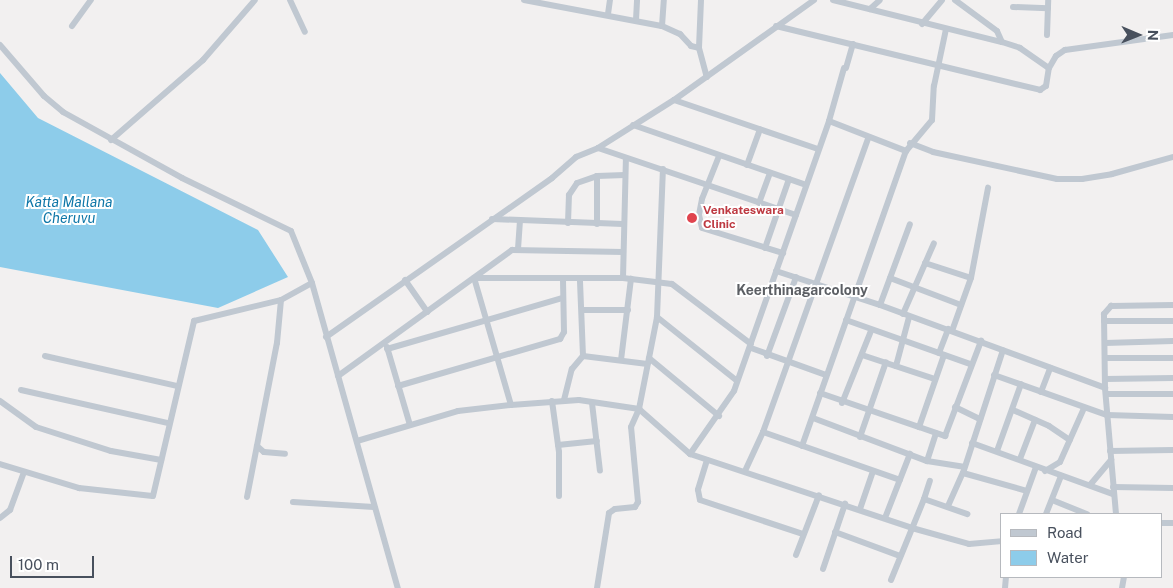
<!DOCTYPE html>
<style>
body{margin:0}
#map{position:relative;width:1173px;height:588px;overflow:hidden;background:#f2f0f0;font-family:"Public Sans",sans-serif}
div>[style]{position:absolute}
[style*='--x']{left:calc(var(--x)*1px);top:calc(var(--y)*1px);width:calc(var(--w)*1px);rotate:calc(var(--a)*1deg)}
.water>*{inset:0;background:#8dccea}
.minor>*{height:6px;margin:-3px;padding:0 3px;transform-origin:3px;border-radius:3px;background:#c0c8d1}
.dots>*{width:14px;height:14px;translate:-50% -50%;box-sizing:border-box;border:2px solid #fff;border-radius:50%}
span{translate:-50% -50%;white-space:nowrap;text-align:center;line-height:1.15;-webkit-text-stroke:4px #fff;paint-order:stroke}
.health-label{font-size:12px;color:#be3a42;font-weight:700}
.left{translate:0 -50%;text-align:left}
.water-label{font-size:14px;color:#0f77a8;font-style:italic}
.neighbourhood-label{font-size:14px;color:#5c5f64;font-weight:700}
.legend{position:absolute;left:1000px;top:513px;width:162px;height:65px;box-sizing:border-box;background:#fff;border:1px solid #b6b9be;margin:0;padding:6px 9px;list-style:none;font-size:15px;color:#48505d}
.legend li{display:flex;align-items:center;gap:10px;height:25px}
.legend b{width:25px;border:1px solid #b6b9be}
.north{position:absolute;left:1113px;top:10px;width:50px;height:50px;-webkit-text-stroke:4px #fff;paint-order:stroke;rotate:91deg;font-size:14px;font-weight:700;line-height:20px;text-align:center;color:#48505d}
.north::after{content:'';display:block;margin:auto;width:18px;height:22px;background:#48505d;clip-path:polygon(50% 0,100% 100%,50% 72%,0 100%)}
.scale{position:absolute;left:10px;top:556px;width:84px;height:22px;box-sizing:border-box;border:2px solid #48505d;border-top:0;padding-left:6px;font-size:15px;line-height:18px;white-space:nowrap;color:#48505d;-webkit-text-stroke:4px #fff;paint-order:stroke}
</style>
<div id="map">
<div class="water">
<div style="clip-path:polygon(0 73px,38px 118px,258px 230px,288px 277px,218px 308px,0 267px)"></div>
</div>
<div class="minor">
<div style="--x:290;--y:0;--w:35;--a:65"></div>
<div style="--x:524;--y:0;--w:140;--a:10.7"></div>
<div style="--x:662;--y:26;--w:20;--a:24"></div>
<div style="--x:680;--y:34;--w:16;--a:47"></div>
<div style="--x:691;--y:46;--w:8;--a:14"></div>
<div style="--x:701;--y:0;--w:48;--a:92.4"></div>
<div style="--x:699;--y:48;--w:30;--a:75"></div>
<div style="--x:833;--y:0;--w:174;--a:14"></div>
<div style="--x:955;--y:0;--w:52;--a:36.4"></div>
<div style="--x:997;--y:31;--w:12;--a:66"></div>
<div style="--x:1002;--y:42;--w:19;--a:18"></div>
<div style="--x:1020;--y:48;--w:35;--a:35"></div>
<div style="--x:1013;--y:7;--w:35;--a:2"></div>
<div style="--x:870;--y:9;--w:13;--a:-42"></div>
<div style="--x:608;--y:14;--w:14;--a:-82"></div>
<div style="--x:636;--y:20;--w:20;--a:-87"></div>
<div style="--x:922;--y:24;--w:31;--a:-50"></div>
<div style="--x:72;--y:26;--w:32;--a:-54"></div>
<div style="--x:662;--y:26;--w:26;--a:-86"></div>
<div style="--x:776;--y:26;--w:272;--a:13.6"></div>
<div style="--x:1040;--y:90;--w:7;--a:-34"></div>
<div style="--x:1046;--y:86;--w:18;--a:-81"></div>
<div style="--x:1049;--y:68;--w:14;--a:-60"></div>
<div style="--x:1056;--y:56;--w:11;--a:-34"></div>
<div style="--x:1065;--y:50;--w:109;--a:-7.9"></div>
<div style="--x:1047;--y:35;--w:35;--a:-88"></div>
<div style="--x:0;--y:45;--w:67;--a:49.2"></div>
<div style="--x:44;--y:96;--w:25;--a:40"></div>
<div style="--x:63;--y:112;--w:136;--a:29"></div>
<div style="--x:182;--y:178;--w:121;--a:25.9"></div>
<div style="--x:291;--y:231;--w:56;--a:68"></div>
<div style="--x:312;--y:283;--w:317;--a:74.3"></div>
<div style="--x:846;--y:68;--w:25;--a:-74"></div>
<div style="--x:674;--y:100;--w:152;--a:18.8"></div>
<div style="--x:829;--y:121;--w:55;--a:-74.2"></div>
<div style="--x:633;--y:125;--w:183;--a:19.1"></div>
<div style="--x:111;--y:140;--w:122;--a:-41"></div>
<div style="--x:203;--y:60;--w:79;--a:-49.1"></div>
<div style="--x:910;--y:143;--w:25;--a:21"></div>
<div style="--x:933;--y:152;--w:127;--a:12.3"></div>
<div style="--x:1057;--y:179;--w:25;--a:0"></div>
<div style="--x:1082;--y:179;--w:30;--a:-9"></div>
<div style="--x:1112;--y:174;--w:63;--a:-15.6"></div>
<div style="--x:598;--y:148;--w:209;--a:18.7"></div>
<div style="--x:719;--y:156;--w:46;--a:111.6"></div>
<div style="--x:702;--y:199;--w:16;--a:101"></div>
<div style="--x:699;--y:215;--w:13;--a:77"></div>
<div style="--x:702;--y:228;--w:85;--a:17.2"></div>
<div style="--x:747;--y:165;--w:38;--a:-70"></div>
<div style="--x:759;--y:203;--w:32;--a:-70"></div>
<div style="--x:492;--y:219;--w:131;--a:2.2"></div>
<div style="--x:568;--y:223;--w:28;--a:-88"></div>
<div style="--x:569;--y:195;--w:14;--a:-56"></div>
<div style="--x:577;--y:183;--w:21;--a:-19"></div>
<div style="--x:597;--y:176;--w:28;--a:-2"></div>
<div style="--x:597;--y:224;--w:48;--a:-90"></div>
<div style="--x:765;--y:248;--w:73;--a:-70.8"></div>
<div style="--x:518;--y:249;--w:26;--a:-86"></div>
<div style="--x:925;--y:263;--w:48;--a:18.1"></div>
<div style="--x:776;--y:271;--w:109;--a:18.1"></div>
<div style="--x:880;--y:305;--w:240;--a:20.2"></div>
<div style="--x:623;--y:278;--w:119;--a:-88.6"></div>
<div style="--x:890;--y:278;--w:76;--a:20.8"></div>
<div style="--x:405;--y:280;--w:39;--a:55"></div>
<div style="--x:880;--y:305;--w:86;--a:-69.7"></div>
<div style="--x:582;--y:310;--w:46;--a:0"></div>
<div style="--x:903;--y:314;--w:77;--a:-66.4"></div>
<div style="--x:657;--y:317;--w:101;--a:38.6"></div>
<div style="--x:846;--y:320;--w:132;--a:19.5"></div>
<div style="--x:1104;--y:321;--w:69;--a:0"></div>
<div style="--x:952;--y:331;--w:56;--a:-70.3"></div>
<div style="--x:971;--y:278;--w:92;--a:-79.3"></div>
<div style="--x:326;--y:337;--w:276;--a:-35.1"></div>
<div style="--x:552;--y:178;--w:32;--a:-41"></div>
<div style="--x:576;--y:157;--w:24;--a:-22"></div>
<div style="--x:598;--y:148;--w:90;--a:-32.3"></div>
<div style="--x:674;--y:100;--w:172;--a:-35.5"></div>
<div style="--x:1105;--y:343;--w:68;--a:-1.7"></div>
<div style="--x:387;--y:347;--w:81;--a:73.6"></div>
<div style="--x:751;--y:348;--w:80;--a:19.8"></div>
<div style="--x:387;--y:349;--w:183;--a:-16.2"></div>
<div style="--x:939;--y:353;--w:26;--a:-69"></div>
<div style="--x:862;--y:355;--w:77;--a:18.2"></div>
<div style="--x:944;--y:355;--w:76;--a:109.1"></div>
<div style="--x:919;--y:427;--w:28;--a:19"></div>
<div style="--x:945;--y:436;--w:102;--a:-69.2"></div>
<div style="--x:45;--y:356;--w:135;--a:12.8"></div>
<div style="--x:583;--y:356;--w:65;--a:7"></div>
<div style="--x:767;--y:356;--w:84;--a:-69.8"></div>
<div style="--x:649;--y:358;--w:91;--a:39.6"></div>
<div style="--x:1105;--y:358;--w:68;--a:0"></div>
<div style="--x:621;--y:360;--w:82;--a:-83"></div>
<div style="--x:896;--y:366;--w:51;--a:-75.1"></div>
<div style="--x:994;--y:375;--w:120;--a:19.5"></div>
<div style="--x:1107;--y:415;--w:66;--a:1.7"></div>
<div style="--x:338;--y:376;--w:215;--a:-35.9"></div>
<div style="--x:512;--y:250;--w:111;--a:1"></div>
<div style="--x:1105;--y:379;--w:68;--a:-0.8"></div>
<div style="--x:398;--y:386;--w:169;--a:-16.2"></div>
<div style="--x:560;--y:339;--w:8;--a:-60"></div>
<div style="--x:564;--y:332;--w:52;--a:-91.1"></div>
<div style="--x:21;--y:390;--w:151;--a:12.7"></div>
<div style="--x:1041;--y:392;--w:26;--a:-69"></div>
<div style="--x:820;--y:393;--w:105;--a:19"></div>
<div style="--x:1106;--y:394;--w:67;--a:0"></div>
<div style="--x:564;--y:400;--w:32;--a:-76"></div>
<div style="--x:572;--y:369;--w:17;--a:-50"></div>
<div style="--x:583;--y:356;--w:76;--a:-92.3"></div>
<div style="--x:0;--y:401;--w:44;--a:35.8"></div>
<div style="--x:36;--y:427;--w:79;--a:17.7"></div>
<div style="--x:111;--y:451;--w:51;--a:10.2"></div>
<div style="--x:552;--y:401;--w:51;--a:82.2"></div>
<div style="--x:559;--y:452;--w:44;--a:90"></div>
<div style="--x:592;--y:403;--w:68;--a:83.3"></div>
<div style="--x:842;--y:403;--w:78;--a:-68.1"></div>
<div style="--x:511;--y:405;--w:132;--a:-106.2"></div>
<div style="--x:474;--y:278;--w:149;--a:0"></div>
<div style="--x:623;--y:278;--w:49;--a:7"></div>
<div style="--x:672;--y:284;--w:99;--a:37.2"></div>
<div style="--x:955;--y:407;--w:28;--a:26"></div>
<div style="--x:1013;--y:410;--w:39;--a:24"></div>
<div style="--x:1049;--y:426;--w:25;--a:34"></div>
<div style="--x:813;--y:418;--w:122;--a:20.7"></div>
<div style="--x:927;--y:461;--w:29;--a:-72"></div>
<div style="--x:763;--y:432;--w:145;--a:19.3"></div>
<div style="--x:860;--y:437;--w:79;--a:-70.9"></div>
<div style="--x:357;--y:441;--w:105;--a:-16.5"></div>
<div style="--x:458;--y:411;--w:53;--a:-6.5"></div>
<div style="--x:511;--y:405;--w:68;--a:-4.2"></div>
<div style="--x:579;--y:400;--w:61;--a:8.5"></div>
<div style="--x:639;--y:409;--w:68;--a:41.4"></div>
<div style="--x:690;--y:454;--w:234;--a:18.4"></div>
<div style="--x:912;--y:528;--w:59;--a:15.7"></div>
<div style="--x:969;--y:544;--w:33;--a:-5"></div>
<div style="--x:972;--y:443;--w:150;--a:19.9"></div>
<div style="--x:558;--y:445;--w:39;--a:-6"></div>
<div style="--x:257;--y:446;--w:9;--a:41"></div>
<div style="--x:264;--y:452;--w:21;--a:5"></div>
<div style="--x:802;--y:446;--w:313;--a:-70.6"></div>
<div style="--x:906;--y:151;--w:40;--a:-50"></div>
<div style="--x:932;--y:120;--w:34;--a:-87"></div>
<div style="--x:934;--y:86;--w:58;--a:-78.1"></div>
<div style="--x:997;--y:451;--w:71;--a:-70.3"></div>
<div style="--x:1110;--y:451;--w:63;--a:-0.9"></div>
<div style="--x:690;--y:454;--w:77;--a:-55.1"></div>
<div style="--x:734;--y:391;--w:286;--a:-70.6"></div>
<div style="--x:829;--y:121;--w:83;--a:21.3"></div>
<div style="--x:1020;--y:459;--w:42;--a:-69"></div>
<div style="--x:707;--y:460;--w:31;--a:107"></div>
<div style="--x:698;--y:490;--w:10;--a:79"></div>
<div style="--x:700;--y:500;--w:108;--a:18.3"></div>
<div style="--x:927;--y:461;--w:37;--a:9"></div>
<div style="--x:0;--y:464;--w:83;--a:16.9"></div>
<div style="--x:79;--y:488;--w:74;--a:6.2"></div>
<div style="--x:153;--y:496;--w:180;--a:-76.8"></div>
<div style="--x:194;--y:321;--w:89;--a:-13.6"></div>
<div style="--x:281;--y:300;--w:35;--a:-29"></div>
<div style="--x:745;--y:471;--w:43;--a:-65.2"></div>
<div style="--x:763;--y:432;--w:312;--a:-70.3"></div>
<div style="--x:1045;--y:471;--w:17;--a:-31"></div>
<div style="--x:1060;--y:462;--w:59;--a:-66"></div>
<div style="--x:963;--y:473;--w:66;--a:15.7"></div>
<div style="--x:1090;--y:485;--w:33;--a:-50"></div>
<div style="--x:1113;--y:487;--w:60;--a:1"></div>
<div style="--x:247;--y:497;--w:157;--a:-79"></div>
<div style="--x:277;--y:343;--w:43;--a:-84.7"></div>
<div style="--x:924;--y:499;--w:19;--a:-72"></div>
<div style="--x:1052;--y:500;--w:38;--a:22"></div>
<div style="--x:293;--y:502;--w:81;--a:3.5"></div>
<div style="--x:948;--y:506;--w:36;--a:-66"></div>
<div style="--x:963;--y:473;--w:129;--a:-72"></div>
<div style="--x:860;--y:509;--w:40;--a:-71.1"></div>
<div style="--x:1019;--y:514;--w:50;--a:-70.1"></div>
<div style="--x:1046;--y:514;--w:41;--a:-68.5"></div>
<div style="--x:1116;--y:514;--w:126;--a:-95"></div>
<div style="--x:1105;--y:388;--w:74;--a:-90.8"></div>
<div style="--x:1104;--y:314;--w:11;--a:-49"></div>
<div style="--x:1111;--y:306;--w:62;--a:-0.9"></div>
<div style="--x:0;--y:518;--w:13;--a:-39"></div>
<div style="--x:10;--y:510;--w:40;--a:-69.8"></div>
<div style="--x:885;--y:518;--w:69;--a:-68.7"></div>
<div style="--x:1162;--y:523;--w:11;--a:0"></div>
<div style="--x:835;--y:532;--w:69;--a:20.3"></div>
<div style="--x:796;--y:555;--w:64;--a:-69"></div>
<div style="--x:823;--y:569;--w:69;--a:-71.3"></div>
<div style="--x:891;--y:580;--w:87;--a:-67.8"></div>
<div style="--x:924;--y:499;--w:46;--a:19.2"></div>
<div style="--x:597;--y:588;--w:76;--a:-80.9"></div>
<div style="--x:609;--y:513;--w:7;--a:-34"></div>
<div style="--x:615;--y:509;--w:20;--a:-6"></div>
<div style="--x:635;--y:507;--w:6;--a:-59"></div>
<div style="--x:638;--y:502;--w:75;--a:-95.3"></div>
<div style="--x:631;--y:427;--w:20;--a:-66"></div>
<div style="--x:639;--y:409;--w:94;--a:-78.9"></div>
<div style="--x:657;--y:317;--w:148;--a:-87.7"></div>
<div style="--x:1005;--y:588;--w:11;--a:-85"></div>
<div style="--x:1122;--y:588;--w:11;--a:-80"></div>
</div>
<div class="dots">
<div style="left:692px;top:218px;background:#e0444e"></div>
</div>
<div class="health-label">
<span class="left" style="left:703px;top:218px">Venkateswara<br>Clinic</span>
</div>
<div class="water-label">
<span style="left:69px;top:210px">Katta Mallana<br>Cheruvu</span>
</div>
<div class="neighbourhood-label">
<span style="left:802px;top:290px">Keerthinagarcolony</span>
</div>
<ul class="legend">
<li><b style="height:6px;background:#c0c8d1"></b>Road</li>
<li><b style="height:14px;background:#8dccea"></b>Water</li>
</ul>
<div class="north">N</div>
<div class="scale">100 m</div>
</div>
